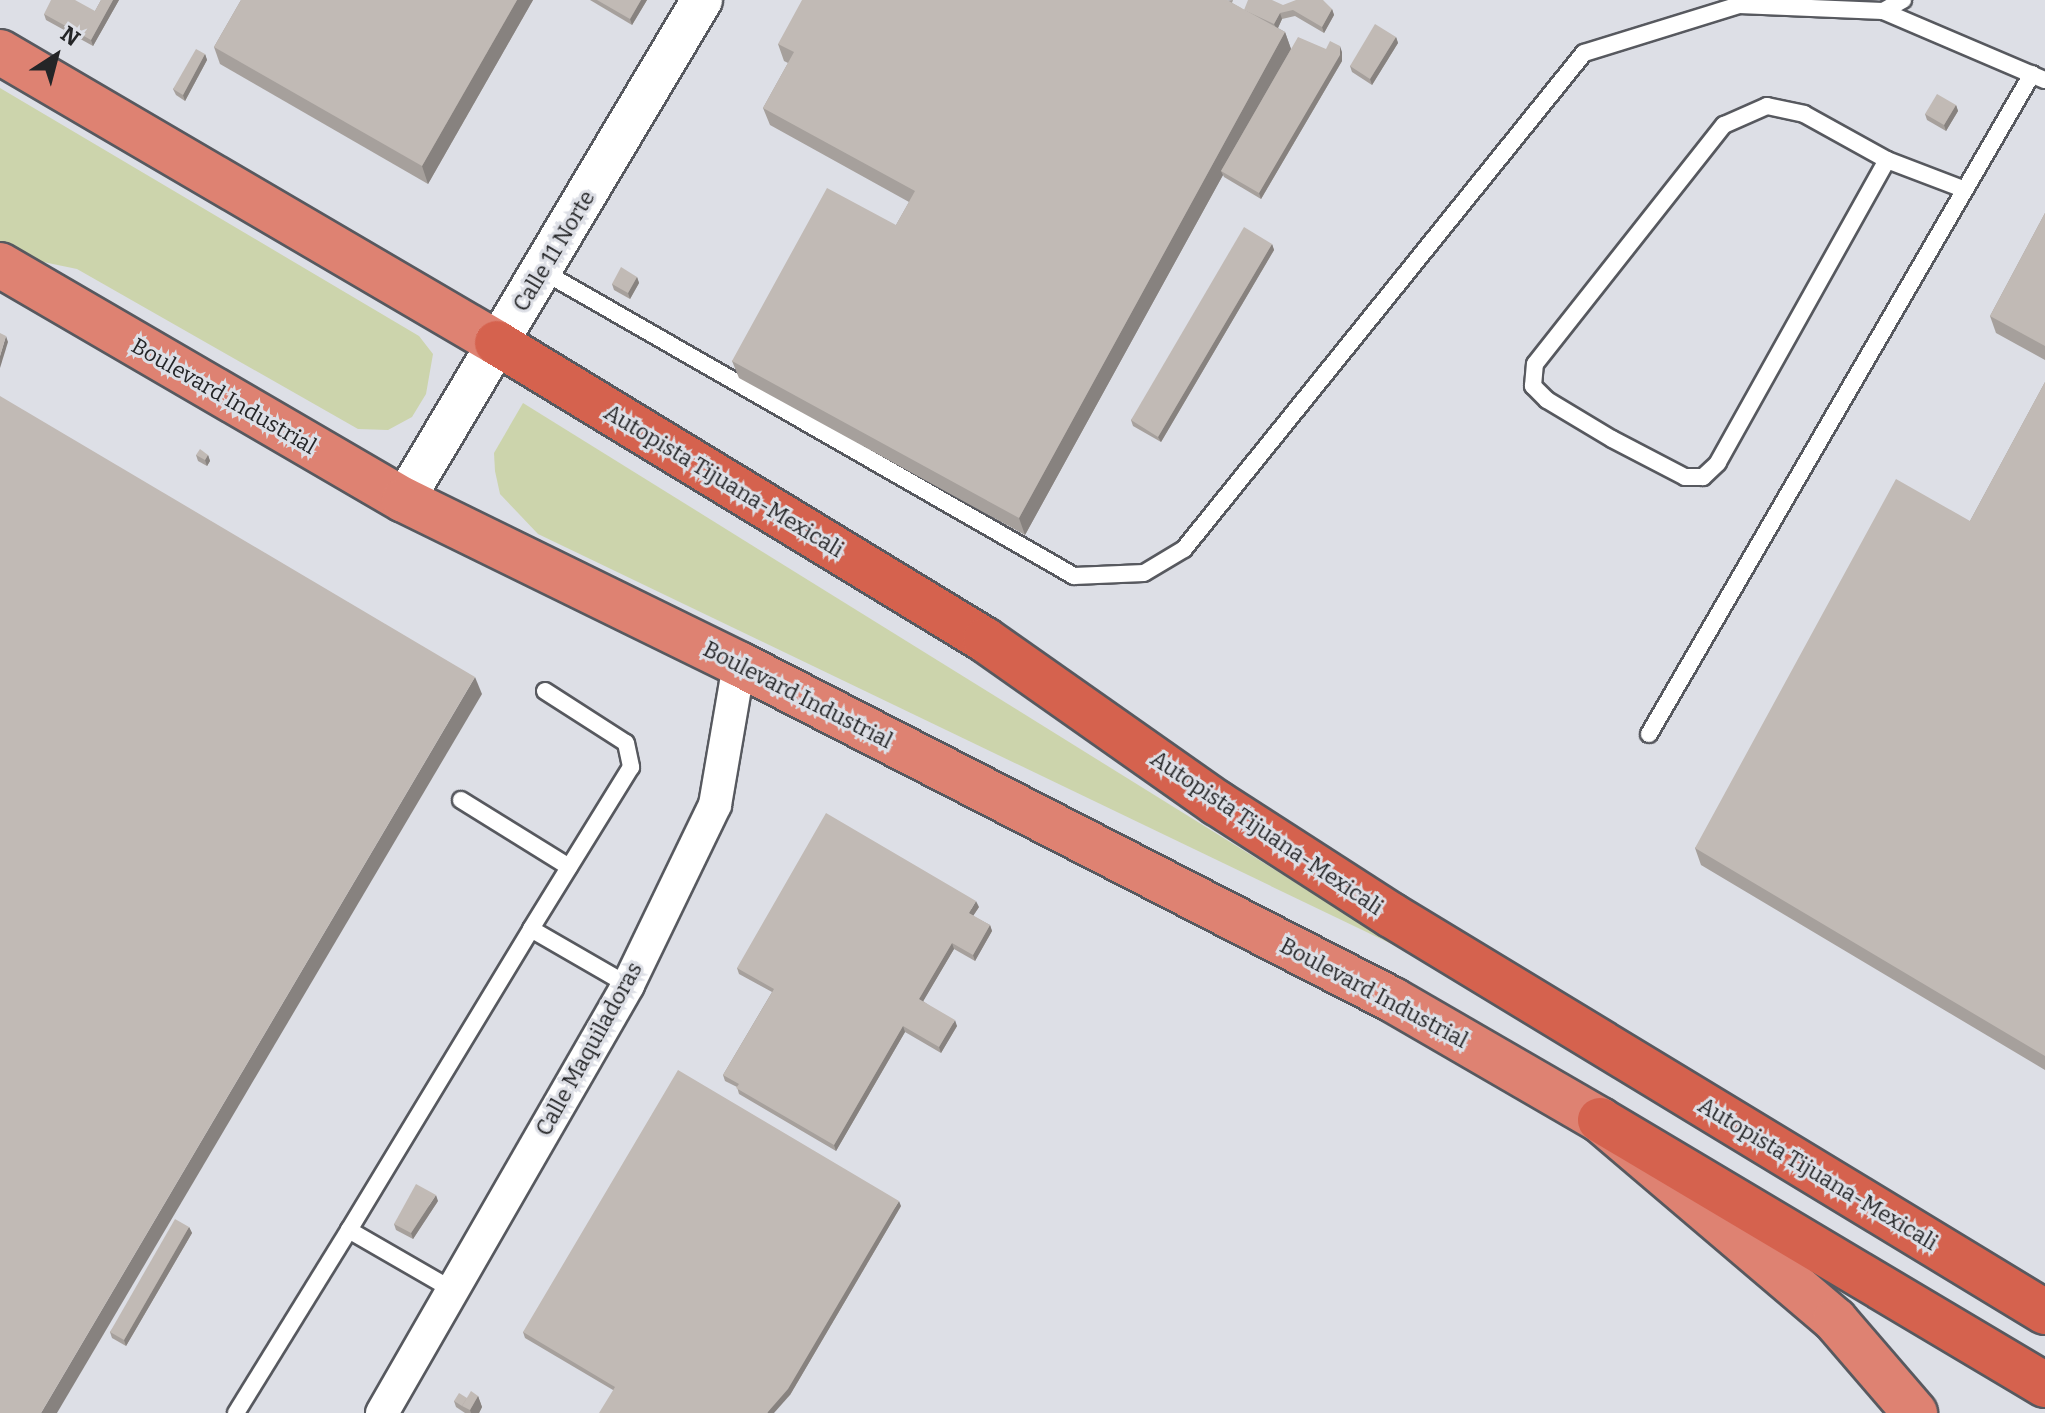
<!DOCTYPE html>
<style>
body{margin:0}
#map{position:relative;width:2045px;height:1413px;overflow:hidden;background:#dddfe6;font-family:Bitter,serif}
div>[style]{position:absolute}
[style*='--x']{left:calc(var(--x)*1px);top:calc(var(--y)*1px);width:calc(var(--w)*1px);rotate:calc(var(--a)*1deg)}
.green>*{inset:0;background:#ccd4ac}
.roads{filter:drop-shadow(2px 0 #57595f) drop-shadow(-2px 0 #57595f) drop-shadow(0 2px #57595f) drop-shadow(0 -2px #57595f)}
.service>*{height:16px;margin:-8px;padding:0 8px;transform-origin:8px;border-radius:8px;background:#fff}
.minor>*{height:32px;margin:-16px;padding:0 16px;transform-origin:16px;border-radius:16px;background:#fff}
.tertiary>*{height:40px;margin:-20px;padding:0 20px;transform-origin:20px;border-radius:20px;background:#fff}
.trunk>*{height:44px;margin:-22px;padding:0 22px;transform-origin:22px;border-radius:22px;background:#de8272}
.motorway>*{height:44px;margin:-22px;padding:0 22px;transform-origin:22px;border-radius:22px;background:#d5624e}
.wall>*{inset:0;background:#a6a09c}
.shaded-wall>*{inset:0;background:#87827f}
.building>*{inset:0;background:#c1bab5}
span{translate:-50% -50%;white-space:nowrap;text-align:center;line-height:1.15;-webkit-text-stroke:6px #dddfe6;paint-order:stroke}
.street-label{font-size:22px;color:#242527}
.north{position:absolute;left:16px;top:16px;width:80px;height:80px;-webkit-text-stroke:6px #dddfe6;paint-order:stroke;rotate:36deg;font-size:22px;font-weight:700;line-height:32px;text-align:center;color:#242527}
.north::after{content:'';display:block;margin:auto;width:28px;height:36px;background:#242527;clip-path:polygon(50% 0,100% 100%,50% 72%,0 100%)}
</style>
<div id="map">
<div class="green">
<div style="clip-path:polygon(0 88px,419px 336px,433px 354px,426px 394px,412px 417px,388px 430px,358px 429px,77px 269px,0 253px)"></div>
<div style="clip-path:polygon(523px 403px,1404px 950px,538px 534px,500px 494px,495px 471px,494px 453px)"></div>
</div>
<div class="roads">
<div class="service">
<div style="--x:1883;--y:11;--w:23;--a:-29"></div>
<div style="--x:1887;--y:160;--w:347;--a:119.2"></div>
<div style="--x:1718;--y:463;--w:21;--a:137"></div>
<div style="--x:1703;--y:477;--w:18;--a:180"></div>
<div style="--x:1685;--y:477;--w:82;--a:-152.5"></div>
<div style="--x:1612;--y:439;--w:76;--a:-149"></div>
<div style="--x:1547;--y:400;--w:20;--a:-135"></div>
<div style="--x:1533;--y:386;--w:22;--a:-85"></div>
<div style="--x:1535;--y:364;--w:305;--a:-51.7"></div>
<div style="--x:1724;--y:125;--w:47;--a:-23.8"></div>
<div style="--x:1767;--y:106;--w:38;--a:12"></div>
<div style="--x:1804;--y:114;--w:95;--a:29"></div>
<div style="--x:1887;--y:160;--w:81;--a:20.9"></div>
<div style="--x:544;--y:272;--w:611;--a:29.84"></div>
<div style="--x:1074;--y:576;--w:70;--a:-2.5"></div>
<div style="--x:1144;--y:573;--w:47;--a:-31"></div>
<div style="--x:1184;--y:549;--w:637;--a:-51.12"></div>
<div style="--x:1584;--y:53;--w:162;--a:-17.2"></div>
<div style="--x:1739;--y:5;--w:144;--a:2.4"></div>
<div style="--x:1883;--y:11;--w:176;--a:23.1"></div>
<div style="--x:545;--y:691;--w:96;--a:32.7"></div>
<div style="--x:626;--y:743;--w:25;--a:78"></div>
<div style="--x:631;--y:767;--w:190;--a:121.7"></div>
<div style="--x:531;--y:929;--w:112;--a:30"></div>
<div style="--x:1649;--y:734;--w:763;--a:-59.87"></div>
<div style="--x:461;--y:800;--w:127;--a:31.8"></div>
<div style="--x:451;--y:1289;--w:118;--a:-150"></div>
<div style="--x:349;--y:1230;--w:352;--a:-58.8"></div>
<div style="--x:236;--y:1413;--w:215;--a:-58.3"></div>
</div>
<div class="minor">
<div style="--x:382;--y:1413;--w:494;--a:-60.1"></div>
<div style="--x:628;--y:985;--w:200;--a:-64.2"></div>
<div style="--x:715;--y:805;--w:143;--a:-80.3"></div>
</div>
<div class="tertiary">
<div style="--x:404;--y:500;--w:582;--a:-59.21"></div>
</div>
<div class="trunk">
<div style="--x:0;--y:52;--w:576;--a:30.35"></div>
<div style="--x:0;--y:265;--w:467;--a:30.2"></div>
<div style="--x:404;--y:500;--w:373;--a:26.1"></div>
<div style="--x:739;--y:664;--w:735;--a:27.19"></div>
<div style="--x:1393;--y:1000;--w:239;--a:30.1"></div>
<div style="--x:1600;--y:1120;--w:309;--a:40.4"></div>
<div style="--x:1835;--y:1320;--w:123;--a:49.3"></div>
</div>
<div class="motorway">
<div style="--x:497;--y:343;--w:571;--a:31.32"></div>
<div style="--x:985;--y:640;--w:284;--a:35.1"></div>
<div style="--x:1217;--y:803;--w:207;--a:32.8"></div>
<div style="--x:1391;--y:915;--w:765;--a:31.26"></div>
<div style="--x:1600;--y:1120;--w:518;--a:30.77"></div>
</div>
</div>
<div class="wall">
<div style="clip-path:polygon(101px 0,119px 0,93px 46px,46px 20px,44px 14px,95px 11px)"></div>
<div style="clip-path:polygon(241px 0,533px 0,428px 184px,220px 64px,214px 47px)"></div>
<div style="clip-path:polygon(590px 0,647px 0,632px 25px)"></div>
<div style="clip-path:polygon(1233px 0,1232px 3px,1244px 10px,1283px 5px,1332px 9px,1334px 15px,1324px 33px,1295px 16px,1282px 19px,1278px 28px,1285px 32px,1291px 49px,1326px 49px,1342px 52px,1342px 61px,1261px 199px,1224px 177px,1223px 175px,1025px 535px,739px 378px,732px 361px,896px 225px,909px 202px,770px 125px,763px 108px,788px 63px,784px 61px,778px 44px)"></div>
<div style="clip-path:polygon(1396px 37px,1398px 43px,1372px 85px,1352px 72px,1350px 66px)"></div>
<div style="clip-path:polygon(205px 54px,207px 60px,185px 101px,176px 95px,173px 89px)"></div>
<div style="clip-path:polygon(1956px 105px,1958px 111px,1946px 131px,1927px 120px,1925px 114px)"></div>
<div style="clip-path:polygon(2045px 213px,2045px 360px,1996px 333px,1990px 316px)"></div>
<div style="clip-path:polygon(1272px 244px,1274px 250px,1161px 442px,1133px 426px,1131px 420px)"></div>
<div style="clip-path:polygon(637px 277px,639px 283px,630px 299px,614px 290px,612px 284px)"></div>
<div style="clip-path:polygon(2045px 382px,2045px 1070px,1701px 865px,1695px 848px,1970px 521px)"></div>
<div style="clip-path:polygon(196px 455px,208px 455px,210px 461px,207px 466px,198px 461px)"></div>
<div style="clip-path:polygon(979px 907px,973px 916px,990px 925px,992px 931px,975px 961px,954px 949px,923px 1001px,957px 1026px,941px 1053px,905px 1032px,836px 1151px,739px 1094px,737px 1087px,725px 1081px,723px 1075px,772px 992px,739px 974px,737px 968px)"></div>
<div style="clip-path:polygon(438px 1201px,413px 1239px,396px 1230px,394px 1224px)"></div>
<div style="clip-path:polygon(901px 1206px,790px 1395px,613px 1390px,525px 1338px,523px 1332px)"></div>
<div style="clip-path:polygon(189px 1227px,192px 1233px,126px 1346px,112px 1338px,110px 1332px)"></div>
<div style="clip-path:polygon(478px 1396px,482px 1407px,479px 1413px,465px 1413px,456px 1407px,454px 1401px)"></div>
</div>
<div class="shaded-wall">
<div style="clip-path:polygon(113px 0,119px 0,93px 46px,91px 40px)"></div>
<div style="clip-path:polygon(517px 0,533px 0,428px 184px,422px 166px)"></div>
<div style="clip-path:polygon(641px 0,647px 0,632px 25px,630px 19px)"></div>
<div style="clip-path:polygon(1332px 9px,1334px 15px,1324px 33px,1322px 27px)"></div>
<div style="clip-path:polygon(1280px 13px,1282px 19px,1277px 30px,1274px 24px)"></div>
<div style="clip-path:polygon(1285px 32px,1291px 49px,1221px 171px,1223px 175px,1025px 535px,1019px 518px)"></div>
<div style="clip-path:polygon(1396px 37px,1398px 43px,1372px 85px,1370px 79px)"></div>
<div style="clip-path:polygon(1340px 46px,1342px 52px,1342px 61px,1261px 199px,1259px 193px)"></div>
<div style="clip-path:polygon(205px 54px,207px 60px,185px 101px,183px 95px)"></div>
<div style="clip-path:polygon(1956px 105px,1958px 111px,1946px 131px,1944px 125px)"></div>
<div style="clip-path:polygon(1272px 244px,1274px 250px,1161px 442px,1158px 437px)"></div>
<div style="clip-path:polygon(637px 277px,639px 283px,630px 299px,628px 293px)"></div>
<div style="clip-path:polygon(6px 336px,8px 342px,0 368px,0 356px)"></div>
<div style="clip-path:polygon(208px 455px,210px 461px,207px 466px,205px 460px)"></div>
<div style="clip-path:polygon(475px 677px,482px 694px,57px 1413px,41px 1413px)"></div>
<div style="clip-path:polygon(976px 901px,979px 907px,971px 919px,969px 913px)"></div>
<div style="clip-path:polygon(990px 925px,992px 931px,975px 961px,973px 955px)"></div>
<div style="clip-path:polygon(952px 943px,954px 949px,921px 1005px,919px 999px)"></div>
<div style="clip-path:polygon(955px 1020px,957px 1026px,941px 1053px,939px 1047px)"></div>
<div style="clip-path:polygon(903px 1026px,905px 1032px,836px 1151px,834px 1145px)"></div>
<div style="clip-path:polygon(436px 1195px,438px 1201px,413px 1239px,411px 1233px)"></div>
<div style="clip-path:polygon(899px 1201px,901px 1206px,790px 1395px,774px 1413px,767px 1413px)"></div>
<div style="clip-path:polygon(189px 1227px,192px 1233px,126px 1346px,124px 1340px)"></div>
<div style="clip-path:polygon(478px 1396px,482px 1407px,479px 1413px,471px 1413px,470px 1410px)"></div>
</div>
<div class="building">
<div style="clip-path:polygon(51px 0,75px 0,95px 11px,101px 0,113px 0,91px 40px,44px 14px)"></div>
<div style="clip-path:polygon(241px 0,517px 0,422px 166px,214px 47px)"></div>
<div style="clip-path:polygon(597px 0,641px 0,630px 19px)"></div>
<div style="clip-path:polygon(802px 0,1227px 0,1285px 32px,1019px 518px,732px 361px,827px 188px,896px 225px,915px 191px,763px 108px,794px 52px,778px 44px)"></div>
<div style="clip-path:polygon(1248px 0,1272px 0,1283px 5px,1296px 0,1323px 0,1332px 9px,1322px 27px,1293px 10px,1280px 13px,1274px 24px,1244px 10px)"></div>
<div style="clip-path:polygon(1375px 24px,1396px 37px,1370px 79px,1350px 66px)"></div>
<div style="clip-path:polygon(1298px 37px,1326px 49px,1330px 41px,1340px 46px,1340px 55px,1259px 193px,1221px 171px)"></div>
<div style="clip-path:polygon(196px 49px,205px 54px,183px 95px,173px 89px)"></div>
<div style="clip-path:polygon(1937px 94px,1956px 105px,1944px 125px,1925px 114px)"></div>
<div style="clip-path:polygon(2045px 213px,2045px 346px,1990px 316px)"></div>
<div style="clip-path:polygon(1244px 227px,1272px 244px,1158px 437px,1131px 420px)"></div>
<div style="clip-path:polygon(621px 267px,637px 277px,628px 293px,612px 284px)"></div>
<div style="clip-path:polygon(0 333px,6px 336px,0 356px)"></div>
<div style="clip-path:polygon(2045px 382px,2045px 1056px,1695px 848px,1896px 479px,1970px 521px)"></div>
<div style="clip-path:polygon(0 396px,475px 677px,41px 1413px,0 1413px)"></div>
<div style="clip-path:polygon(200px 449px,208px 455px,205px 460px,196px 455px)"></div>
<div style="clip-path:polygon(826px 813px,976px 901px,969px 913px,990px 925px,973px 955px,952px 943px,919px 999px,955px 1020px,939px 1047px,903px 1026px,834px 1145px,736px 1088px,739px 1084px,723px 1075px,774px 989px,737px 968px)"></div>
<div style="clip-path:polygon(678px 1070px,899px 1201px,788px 1389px,767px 1413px,599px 1413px,615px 1387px,523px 1332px)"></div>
<div style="clip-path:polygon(416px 1184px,436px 1195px,411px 1233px,394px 1224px)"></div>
<div style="clip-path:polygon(175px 1219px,189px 1227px,124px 1340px,110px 1332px)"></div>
<div style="clip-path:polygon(471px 1391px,478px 1396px,470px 1410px,462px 1406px)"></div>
<div style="clip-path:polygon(459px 1393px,467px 1398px,462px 1406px,454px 1401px)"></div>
</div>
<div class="street-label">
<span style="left:554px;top:251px;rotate:-59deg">Calle 11 Norte</span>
<span style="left:224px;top:396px;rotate:30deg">Boulevard Industrial</span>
<span style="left:724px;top:481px;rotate:31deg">Autopista Tijuana-Mexicali</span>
<span style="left:798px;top:695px;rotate:27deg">Boulevard Industrial</span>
<span style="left:1267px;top:833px;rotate:34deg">Autopista Tijuana-Mexicali</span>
<span style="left:1374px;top:993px;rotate:28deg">Boulevard Industrial</span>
<span style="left:589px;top:1049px;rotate:-61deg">Calle Maquiladoras</span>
<span style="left:1818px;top:1174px;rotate:31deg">Autopista Tijuana-Mexicali</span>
</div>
<div class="north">N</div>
</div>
